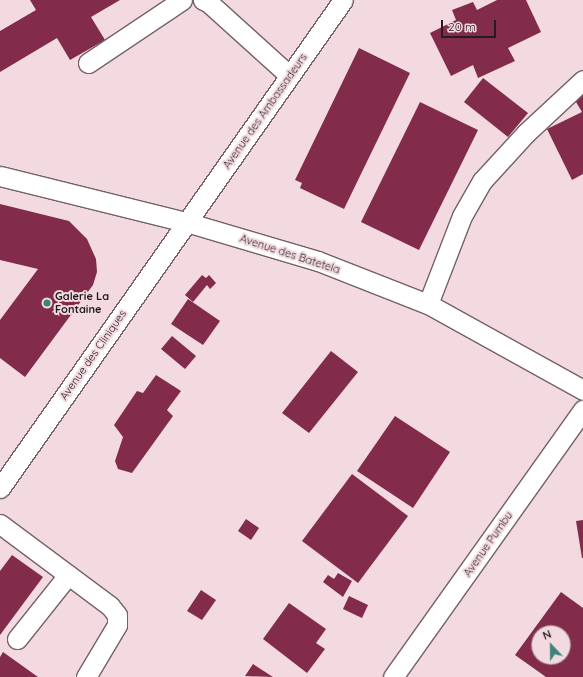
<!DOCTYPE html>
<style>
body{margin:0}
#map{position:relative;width:583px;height:677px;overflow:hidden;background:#f2dae0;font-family:Quicksand,sans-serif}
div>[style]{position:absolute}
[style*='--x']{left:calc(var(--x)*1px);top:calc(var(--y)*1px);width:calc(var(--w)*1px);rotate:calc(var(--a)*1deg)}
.building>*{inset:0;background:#822b4b}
.roads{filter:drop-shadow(1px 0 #756166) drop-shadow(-1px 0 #756166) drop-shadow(0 1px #756166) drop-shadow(0 -1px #756166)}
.minor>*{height:19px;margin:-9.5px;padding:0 9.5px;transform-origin:9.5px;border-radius:9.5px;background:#fff}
.dots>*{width:11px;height:11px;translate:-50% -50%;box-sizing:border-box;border:2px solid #f2dae0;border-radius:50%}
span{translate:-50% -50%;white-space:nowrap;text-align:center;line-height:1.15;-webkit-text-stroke:4px #f2dae0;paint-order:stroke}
.street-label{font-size:11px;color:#241c1e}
.poi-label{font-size:11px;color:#241c1e;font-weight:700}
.left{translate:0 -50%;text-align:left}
.north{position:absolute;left:531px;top:625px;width:40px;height:40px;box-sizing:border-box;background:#f2dae0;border:1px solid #a08e92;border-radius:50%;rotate:338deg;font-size:11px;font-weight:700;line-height:16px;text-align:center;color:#241c1e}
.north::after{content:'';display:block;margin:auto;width:14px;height:18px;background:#3d837c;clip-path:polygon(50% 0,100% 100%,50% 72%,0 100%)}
.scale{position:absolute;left:441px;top:20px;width:55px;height:18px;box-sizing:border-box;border:2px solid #241c1e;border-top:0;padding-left:5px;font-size:12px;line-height:14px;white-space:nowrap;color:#241c1e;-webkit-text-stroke:3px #f2dae0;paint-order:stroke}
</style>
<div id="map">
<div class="building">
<div style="clip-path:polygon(30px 0,120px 0,91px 17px,105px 40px,70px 60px,57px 38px,0 72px,0 31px,36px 10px)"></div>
<div style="clip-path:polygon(497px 0,526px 0,541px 32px,508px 48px,515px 61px,478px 78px,473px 65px,451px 76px,430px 33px,456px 20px,452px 10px,473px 2px,477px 10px)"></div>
<div style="clip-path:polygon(359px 48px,410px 73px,344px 209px,300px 188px,302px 183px,295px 180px)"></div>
<div style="clip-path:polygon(483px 78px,528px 113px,508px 137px,464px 102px)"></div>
<div style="clip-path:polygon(583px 92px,583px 174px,572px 180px,547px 129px,582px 112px,573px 97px)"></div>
<div style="clip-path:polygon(420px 102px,478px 130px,419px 250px,361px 222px)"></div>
<div style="clip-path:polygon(0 204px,69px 221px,87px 239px,96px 259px,97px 272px,93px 285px,25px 377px,0 358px,0 320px,38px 269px,0 260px)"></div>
<div style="clip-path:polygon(202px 275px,206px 278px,209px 275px,216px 283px,210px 289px,207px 285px,193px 302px,185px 295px)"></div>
<div style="clip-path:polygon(188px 299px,220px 321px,203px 345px,171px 324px)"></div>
<div style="clip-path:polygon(172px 336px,196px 356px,185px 369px,161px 349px)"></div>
<div style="clip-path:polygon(331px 351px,358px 372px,309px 433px,282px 413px)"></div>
<div style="clip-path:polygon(156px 375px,181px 391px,167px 410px,173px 416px,132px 473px,118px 469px,115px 461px,123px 437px,114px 425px,137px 391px,143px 393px)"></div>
<div style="clip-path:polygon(395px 416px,450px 452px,413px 508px,357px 471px)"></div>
<div style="clip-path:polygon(352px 474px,408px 516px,358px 583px,302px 541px)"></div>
<div style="clip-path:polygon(246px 519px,259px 528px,251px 540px,238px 531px)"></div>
<div style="clip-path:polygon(583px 520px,583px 558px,582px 558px,576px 521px)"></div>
<div style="clip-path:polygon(12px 555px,43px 577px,0 635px,0 571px)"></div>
<div style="clip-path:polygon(338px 573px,352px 581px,343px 597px,323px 582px,328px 575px,334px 579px)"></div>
<div style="clip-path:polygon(201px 590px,216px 600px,202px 620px,187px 611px)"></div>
<div style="clip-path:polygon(evenodd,561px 592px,583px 608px,583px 677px,546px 677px,515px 655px,561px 592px,539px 633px,563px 633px,563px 657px,539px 657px,539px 633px)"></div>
<div style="clip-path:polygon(349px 596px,368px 605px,362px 618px,343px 609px)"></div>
<div style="clip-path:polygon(289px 603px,326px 629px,316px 643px,325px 649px,307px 673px,263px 639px)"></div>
<div style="clip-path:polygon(3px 652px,38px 677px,0 677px,0 657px)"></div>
<div style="clip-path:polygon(253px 664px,273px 677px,245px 676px)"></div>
</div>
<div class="roads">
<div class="minor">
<div style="--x:203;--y:0;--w:5;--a:22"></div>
<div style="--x:208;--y:2;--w:110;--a:42.1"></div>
<div style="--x:88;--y:63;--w:113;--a:-33.8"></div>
<div style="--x:0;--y:176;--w:192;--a:13.9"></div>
<div style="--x:186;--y:222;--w:138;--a:16.5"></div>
<div style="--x:318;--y:261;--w:118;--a:21.4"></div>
<div style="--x:428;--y:304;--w:177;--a:29"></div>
<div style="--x:428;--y:304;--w:94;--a:-68.9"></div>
<div style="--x:462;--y:216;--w:40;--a:-60.3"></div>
<div style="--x:482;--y:181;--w:65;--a:-47.5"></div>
<div style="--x:526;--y:133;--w:78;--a:-42.9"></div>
<div style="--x:0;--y:488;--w:596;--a:-54.9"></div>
<div style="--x:0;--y:524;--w:137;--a:36.7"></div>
<div style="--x:110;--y:606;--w:11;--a:52"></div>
<div style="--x:117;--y:615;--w:10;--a:90"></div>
<div style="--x:117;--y:625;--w:61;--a:120.8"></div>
<div style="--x:17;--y:639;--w:82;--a:-51.4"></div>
<div style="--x:393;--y:677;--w:328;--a:-54.6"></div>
</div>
</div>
<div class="dots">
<div style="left:47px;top:303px;background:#3d837c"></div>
</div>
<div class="street-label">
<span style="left:265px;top:111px;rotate:-55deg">Avenue des Ambassadeurs</span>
<span style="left:290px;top:254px;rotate:18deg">Avenue des Batetela</span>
<span style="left:93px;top:355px;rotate:-55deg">Avenue des Cliniques</span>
<span style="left:488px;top:544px;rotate:-55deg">Avenue Pumbu</span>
</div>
<div class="poi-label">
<span class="left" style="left:55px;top:303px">Galerie La<br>Fontaine</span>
</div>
<div class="north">N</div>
<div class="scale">20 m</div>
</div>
